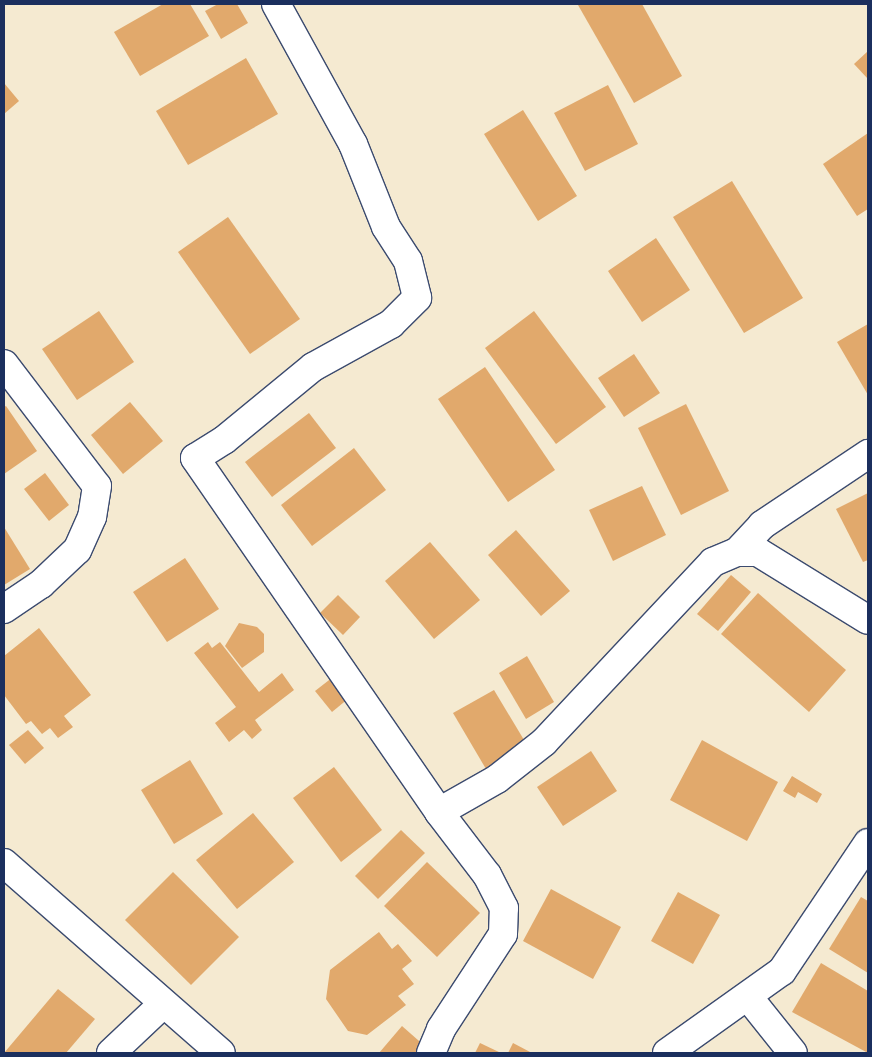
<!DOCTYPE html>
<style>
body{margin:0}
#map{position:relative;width:872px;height:1057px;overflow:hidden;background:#f5ead1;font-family:"Balsamiq Sans",sans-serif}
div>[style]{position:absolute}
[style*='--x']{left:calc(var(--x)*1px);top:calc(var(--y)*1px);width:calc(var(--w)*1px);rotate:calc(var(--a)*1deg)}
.building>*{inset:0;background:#e1a96c}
.roads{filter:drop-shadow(1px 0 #3c4b6f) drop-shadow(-1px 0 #3c4b6f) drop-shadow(0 1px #3c4b6f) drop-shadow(0 -1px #3c4b6f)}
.minor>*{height:28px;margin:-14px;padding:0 14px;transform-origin:14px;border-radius:14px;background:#fff}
span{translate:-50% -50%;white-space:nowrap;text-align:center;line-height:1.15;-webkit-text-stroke:4px #fcf5e5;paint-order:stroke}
.frame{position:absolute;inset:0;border:5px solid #1b2f5e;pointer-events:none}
</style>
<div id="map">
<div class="building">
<div style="clip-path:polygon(163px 4px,190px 4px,209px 36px,140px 76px,114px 32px)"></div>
<div style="clip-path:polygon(218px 4px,237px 4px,248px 23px,221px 39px,205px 11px)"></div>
<div style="clip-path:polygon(642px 4px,682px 76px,634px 103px,578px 5px)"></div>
<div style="clip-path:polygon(868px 51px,868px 79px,854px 64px)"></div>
<div style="clip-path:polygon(246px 58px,278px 114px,188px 165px,156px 111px)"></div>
<div style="clip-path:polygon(4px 83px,19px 101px,4px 114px)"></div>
<div style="clip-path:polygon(608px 85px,638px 144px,585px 171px,554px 113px)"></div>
<div style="clip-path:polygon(523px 110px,577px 196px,538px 221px,484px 134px)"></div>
<div style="clip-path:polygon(868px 133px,868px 209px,857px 216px,823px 164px)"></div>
<div style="clip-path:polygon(732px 181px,803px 298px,744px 333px,673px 217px)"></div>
<div style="clip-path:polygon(228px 217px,300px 319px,250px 354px,178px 252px)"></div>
<div style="clip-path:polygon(656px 238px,690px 290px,642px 322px,608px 271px)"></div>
<div style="clip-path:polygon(99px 311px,134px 362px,77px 400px,42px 349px)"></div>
<div style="clip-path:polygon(534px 311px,606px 407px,556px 444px,485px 348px)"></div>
<div style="clip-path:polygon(868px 324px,868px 395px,837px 342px)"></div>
<div style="clip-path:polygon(634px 354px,660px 393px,624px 417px,598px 378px)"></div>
<div style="clip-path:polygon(485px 367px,555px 470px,508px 502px,438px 399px)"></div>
<div style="clip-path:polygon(130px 402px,163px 441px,123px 474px,91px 435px)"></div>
<div style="clip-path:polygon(686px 404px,729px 491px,681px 515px,638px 428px)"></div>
<div style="clip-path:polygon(6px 406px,37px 451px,4px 474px,4px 407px)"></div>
<div style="clip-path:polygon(309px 413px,336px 448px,272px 497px,245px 462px)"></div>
<div style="clip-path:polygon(354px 448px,386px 490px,312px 546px,281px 505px)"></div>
<div style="clip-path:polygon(45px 473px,69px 505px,49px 521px,24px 489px)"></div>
<div style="clip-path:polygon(642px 486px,666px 535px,613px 561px,589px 510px)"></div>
<div style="clip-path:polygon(868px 493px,868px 560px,863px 562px,836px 509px)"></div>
<div style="clip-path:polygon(4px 527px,30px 569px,4px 585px)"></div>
<div style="clip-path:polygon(516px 530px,570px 591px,541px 616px,488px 555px)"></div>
<div style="clip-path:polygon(430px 542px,480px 600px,434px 639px,385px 581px)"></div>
<div style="clip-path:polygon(185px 558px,219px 609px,167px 642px,133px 592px)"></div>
<div style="clip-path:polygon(731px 575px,751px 592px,718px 631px,697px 614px)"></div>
<div style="clip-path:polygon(758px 593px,846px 670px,809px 712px,721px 634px)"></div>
<div style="clip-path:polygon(338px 595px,360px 617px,343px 635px,320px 613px)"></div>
<div style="clip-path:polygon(239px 623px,257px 627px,264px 634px,264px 652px,242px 668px,225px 646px)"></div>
<div style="clip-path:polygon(39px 628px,91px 695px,64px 716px,73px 727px,58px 738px,50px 728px,42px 734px,31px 721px,26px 724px,4px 695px,4px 656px)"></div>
<div style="clip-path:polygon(208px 642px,212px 648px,220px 642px,259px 692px,282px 673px,294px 690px,255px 720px,262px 730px,252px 739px,244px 730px,229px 742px,215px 723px,236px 707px,194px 653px)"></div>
<div style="clip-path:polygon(527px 656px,554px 702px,526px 719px,499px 673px)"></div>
<div style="clip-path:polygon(333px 677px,349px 698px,332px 712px,315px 691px)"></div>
<div style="clip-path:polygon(494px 690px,527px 745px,486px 769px,453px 713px)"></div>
<div style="clip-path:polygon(28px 730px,44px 748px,25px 764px,9px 745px)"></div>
<div style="clip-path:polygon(702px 740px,778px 782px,747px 841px,670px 800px)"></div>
<div style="clip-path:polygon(591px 751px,617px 791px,563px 826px,537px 787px)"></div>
<div style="clip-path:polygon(190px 760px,223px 814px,174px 844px,141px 790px)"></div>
<div style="clip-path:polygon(334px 767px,382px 830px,341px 862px,293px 798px)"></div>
<div style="clip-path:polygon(792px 776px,822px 794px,817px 803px,798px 792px,795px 798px,783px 791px)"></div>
<div style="clip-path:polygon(253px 813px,294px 862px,237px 909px,196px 860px)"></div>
<div style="clip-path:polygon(401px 830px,425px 853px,378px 899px,355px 876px)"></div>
<div style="clip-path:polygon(427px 862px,480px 913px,437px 957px,384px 906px)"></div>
<div style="clip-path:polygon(173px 872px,239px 937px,191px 985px,125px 920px)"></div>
<div style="clip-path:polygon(551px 889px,621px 927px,593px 979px,523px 941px)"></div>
<div style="clip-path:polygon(678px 892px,720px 915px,693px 964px,651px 941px)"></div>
<div style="clip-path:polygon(861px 897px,868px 901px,868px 973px,829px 949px)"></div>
<div style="clip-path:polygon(379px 932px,392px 949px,398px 944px,412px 961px,402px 969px,414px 984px,398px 996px,406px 1005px,367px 1035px,348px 1031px,326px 999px,330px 970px)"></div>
<div style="clip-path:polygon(821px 963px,868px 991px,868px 1053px,792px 1012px)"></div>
<div style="clip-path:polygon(58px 989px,95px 1019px,66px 1053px,4px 1053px)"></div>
<div style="clip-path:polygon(402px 1026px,427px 1048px,423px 1053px,379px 1053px)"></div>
<div style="clip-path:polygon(480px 1043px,501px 1053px,475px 1053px)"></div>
<div style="clip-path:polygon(513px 1043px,532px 1053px,508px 1053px)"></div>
</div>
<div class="roads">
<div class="minor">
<div style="--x:276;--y:4;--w:160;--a:61.2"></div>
<div style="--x:353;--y:144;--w:89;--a:68.3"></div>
<div style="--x:386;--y:227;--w:40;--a:57.1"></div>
<div style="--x:408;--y:261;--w:38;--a:76"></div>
<div style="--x:417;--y:298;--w:37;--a:135"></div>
<div style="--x:391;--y:324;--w:89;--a:151.1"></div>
<div style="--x:313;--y:367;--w:115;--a:140.6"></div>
<div style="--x:224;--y:440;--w:34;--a:148"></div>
<div style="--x:195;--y:458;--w:430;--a:55.4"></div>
<div style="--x:439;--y:812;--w:67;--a:-29.6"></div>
<div style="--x:497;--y:779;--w:60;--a:-38.2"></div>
<div style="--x:544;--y:742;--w:247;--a:-46.8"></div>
<div style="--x:713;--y:562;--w:26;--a:-23"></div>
<div style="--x:737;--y:552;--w:21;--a:0"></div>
<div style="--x:758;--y:552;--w:129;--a:31.7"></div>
<div style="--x:4;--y:364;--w:153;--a:52.7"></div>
<div style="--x:97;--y:486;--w:31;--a:99"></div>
<div style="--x:92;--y:517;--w:36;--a:114"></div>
<div style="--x:77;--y:550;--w:50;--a:136.6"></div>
<div style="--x:41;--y:584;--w:45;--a:146"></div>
<div style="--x:737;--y:552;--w:37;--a:-47"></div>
<div style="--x:762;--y:525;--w:128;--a:-33.8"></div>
<div style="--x:4;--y:863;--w:288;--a:41.2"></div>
<div style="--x:749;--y:998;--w:70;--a:51.3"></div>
<div style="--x:111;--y:1053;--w:71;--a:-43.3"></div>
<div style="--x:431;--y:1053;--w:26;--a:-67"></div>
<div style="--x:441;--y:1029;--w:113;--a:-56.9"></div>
<div style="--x:503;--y:934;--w:26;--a:-88"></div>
<div style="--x:504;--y:908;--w:37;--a:-117"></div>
<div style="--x:487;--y:875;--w:79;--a:-127.3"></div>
<div style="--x:667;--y:1053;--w:141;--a:-35.5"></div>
<div style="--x:782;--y:971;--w:154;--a:-56.1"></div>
</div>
</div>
<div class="frame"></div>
</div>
